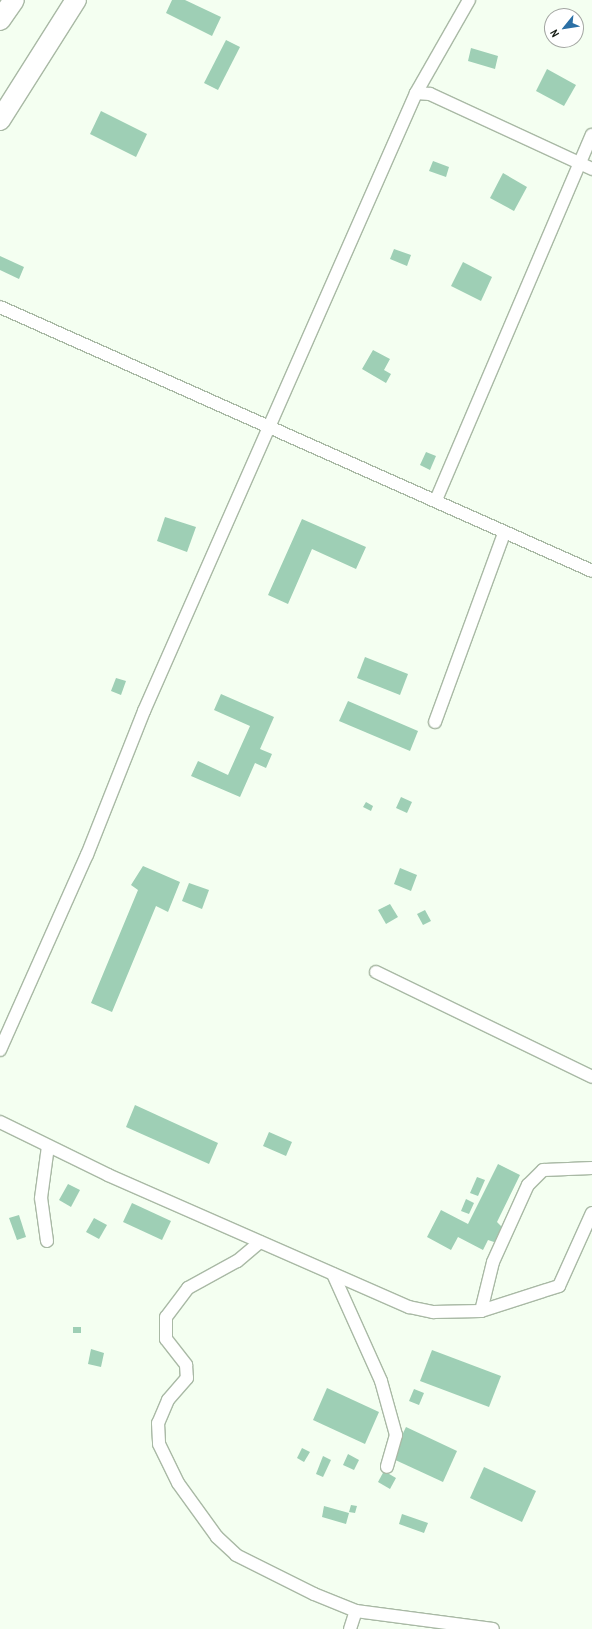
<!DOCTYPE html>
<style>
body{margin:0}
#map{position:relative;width:592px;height:1629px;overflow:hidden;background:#f4fff1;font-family:"Archivo Narrow",sans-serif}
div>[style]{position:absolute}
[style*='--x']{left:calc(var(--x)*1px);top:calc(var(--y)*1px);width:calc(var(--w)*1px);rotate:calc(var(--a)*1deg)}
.building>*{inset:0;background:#9ecfb5}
.roads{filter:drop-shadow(1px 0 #a9b9a5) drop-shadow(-1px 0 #a9b9a5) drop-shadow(0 1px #a9b9a5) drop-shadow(0 -1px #a9b9a5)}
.minor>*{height:12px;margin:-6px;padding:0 6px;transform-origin:6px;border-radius:6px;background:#fff}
.trunk>*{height:20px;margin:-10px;padding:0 10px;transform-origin:10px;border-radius:10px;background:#fff}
span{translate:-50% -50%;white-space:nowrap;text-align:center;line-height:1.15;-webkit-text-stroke:3.5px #fff;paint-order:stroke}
.north{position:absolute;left:544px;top:8px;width:40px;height:40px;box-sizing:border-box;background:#fff;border:1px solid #a2a5a1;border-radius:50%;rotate:240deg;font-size:11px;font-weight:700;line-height:16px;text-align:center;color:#161d15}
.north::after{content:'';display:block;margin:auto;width:14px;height:18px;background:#2b70a5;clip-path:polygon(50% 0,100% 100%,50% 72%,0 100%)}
</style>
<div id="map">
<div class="building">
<div style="clip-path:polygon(172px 0,185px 0,221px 17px,212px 36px,166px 13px)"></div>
<div style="clip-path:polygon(226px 40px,240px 47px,218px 90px,204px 83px)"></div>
<div style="clip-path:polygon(471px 48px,498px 56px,495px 69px,468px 61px)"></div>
<div style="clip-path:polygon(547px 69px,576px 85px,564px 106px,536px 91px)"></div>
<div style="clip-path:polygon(101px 111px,147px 134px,136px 157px,90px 134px)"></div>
<div style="clip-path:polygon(433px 161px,449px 167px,446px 177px,429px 171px)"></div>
<div style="clip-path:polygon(503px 173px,527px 187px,514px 211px,490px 198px)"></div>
<div style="clip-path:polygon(394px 249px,411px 255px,407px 266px,390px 259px)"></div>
<div style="clip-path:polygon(0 256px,24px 267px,19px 279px,0 270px)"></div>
<div style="clip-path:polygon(463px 262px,492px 277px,481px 301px,451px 286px)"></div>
<div style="clip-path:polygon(373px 350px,390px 359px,384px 370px,391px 374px,386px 383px,362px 369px)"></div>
<div style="clip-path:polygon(426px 452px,436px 456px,430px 470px,420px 465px)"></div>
<div style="clip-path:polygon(165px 517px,196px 527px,187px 552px,157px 541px)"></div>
<div style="clip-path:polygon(302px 519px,366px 547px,356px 569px,312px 549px,288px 604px,268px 595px)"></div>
<div style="clip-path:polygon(365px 657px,408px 674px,400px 695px,357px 678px)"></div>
<div style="clip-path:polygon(116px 678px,126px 681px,121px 695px,111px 691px)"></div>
<div style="clip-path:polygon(221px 694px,274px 717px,260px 749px,272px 754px,266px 768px,255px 763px,240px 797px,191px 776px,198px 761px,228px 775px,250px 726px,214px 710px)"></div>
<div style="clip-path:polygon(348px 701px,418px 731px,410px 751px,339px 721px)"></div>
<div style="clip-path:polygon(401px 797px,412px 802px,407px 813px,396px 808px)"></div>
<div style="clip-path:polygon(366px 802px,373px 806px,371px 811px,363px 807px)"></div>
<div style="clip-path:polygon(143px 866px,180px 882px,168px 912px,156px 906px,112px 1012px,91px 1003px,138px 890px,131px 885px)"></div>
<div style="clip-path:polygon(400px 868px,417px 875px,411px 891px,394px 884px)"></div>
<div style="clip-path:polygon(189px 883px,209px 890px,202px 909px,182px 901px)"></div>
<div style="clip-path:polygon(390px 904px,398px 917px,386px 924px,378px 910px)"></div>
<div style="clip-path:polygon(425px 910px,431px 921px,423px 925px,417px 914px)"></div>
<div style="clip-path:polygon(135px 1105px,218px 1143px,209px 1164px,126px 1127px)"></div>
<div style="clip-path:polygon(269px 1132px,292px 1142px,286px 1156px,263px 1146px)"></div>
<div style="clip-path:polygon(498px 1164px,520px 1175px,497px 1222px,504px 1229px,497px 1243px,488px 1240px,483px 1250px,458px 1237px,451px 1250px,427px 1237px,441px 1210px,468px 1224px)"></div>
<div style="clip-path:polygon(477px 1177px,485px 1180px,478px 1196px,470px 1193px)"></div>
<div style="clip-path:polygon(68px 1184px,80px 1190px,71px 1207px,59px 1200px)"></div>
<div style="clip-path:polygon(466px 1199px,474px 1203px,469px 1214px,461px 1211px)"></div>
<div style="clip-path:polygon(132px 1203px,171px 1221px,162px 1240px,123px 1222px)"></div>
<div style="clip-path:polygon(19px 1215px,26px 1237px,17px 1240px,9px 1218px)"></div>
<div style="clip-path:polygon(94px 1218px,107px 1225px,99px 1239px,86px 1232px)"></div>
<div style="clip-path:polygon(73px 1327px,81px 1327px,81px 1333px,73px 1333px)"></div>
<div style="clip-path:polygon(91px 1349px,104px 1353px,101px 1367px,88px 1364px)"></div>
<div style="clip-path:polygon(432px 1350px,501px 1376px,489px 1407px,420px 1381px)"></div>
<div style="clip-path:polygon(327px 1388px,379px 1412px,365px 1444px,313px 1420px)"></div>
<div style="clip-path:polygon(414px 1389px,424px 1393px,419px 1405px,409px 1401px)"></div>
<div style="clip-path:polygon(406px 1427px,457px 1451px,443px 1482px,391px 1458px)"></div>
<div style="clip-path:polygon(302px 1448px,310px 1452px,304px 1462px,297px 1458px)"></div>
<div style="clip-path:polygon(348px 1454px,359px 1460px,354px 1470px,343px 1465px)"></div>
<div style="clip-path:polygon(323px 1456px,331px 1460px,323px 1477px,316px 1474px)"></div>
<div style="clip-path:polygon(484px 1467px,536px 1491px,522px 1522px,470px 1498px)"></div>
<div style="clip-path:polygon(384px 1471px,396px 1478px,390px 1489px,378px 1482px)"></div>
<div style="clip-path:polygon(351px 1505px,357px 1506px,355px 1513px,349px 1512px)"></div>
<div style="clip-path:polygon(324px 1506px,349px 1513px,346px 1524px,322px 1517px)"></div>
<div style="clip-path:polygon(402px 1514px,428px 1523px,424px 1533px,399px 1524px)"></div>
</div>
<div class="roads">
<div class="minor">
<div style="--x:416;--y:93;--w:107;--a:-60.3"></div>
<div style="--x:0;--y:307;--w:648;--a:24.03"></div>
<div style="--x:436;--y:500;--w:397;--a:-66.9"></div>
<div style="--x:435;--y:722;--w:201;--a:-69.9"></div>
<div style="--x:376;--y:972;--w:240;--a:25.9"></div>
<div style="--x:0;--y:1050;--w:214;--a:-66"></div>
<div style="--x:87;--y:855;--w:155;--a:-68.4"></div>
<div style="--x:144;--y:711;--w:675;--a:-66.24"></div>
<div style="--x:416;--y:93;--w:14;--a:4"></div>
<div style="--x:430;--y:94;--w:179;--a:24.8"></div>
<div style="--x:0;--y:1122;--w:120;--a:26.1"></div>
<div style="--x:108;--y:1175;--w:329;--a:23.7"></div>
<div style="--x:409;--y:1307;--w:25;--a:12"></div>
<div style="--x:433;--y:1312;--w:48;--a:-1.2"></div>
<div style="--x:481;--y:1311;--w:82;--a:-17.8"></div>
<div style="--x:559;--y:1286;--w:80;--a:-65.7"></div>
<div style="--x:47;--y:1241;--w:43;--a:-97.9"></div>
<div style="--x:41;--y:1198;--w:52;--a:-82.3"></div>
<div style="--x:260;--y:1242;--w:30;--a:140"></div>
<div style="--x:237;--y:1261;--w:56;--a:151.1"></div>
<div style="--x:188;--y:1288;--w:36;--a:127"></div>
<div style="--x:166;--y:1317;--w:22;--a:90"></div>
<div style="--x:166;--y:1339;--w:33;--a:52"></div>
<div style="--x:186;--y:1365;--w:13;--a:86"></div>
<div style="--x:187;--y:1378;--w:29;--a:131"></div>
<div style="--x:168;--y:1400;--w:25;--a:113"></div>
<div style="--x:158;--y:1423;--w:21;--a:87"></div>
<div style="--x:159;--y:1444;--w:43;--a:64"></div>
<div style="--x:178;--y:1483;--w:67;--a:54.2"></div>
<div style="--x:217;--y:1537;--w:26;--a:43"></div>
<div style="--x:236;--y:1555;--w:87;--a:26.6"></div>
<div style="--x:314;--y:1594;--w:45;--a:22"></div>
<div style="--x:356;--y:1611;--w:138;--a:7.5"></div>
<div style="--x:333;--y:1274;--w:117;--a:65.8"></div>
<div style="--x:381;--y:1381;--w:56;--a:74.5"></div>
<div style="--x:396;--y:1435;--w:33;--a:106"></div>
<div style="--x:481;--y:1311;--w:50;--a:-76.2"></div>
<div style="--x:493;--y:1262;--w:85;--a:-65.6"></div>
<div style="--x:528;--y:1185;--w:21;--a:-45"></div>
<div style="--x:543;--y:1170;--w:49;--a:-2.3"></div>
<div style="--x:350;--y:1629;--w:19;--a:-72"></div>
</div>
<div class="trunk">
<div style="--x:0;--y:20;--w:24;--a:-55"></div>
<div style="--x:0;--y:120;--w:142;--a:-57.7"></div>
</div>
</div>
<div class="north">N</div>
</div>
